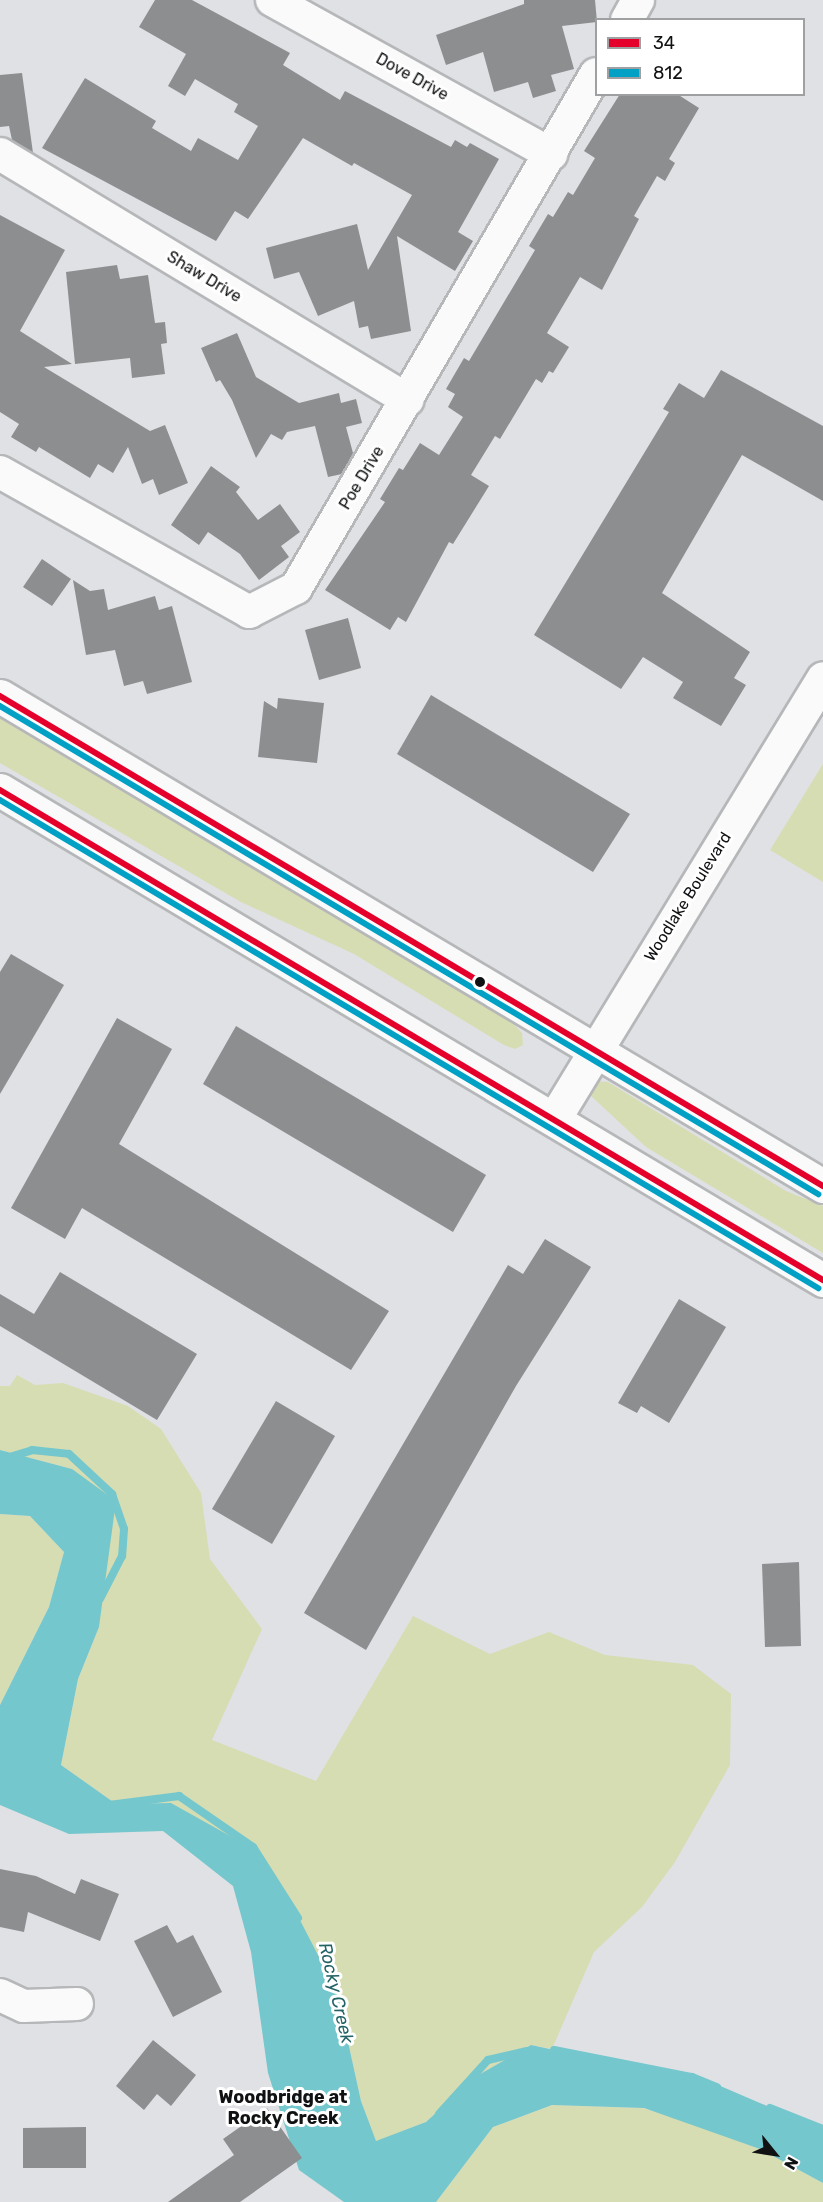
<!DOCTYPE html>
<style>
body{margin:0}
#map{position:relative;width:823px;height:2202px;overflow:hidden;background:#dfe1e4;font-family:Rubik,sans-serif}
div>[style]{position:absolute}
[style*='--x']{left:calc(var(--x)*1px);top:calc(var(--y)*1px);width:calc(var(--w)*1px);rotate:calc(var(--a)*1deg)}
.green>*{inset:0;background:#d7ddb2}
.water>*{inset:0;background:#74c7cc}
.stream>*{height:8px;margin:-4px;padding:0 4px;transform-origin:4px;border-radius:4px;background:#74c7cc}
.building>*{inset:0;background:#8d8e90}
.roads{filter:drop-shadow(2px 0 #b5b7b9) drop-shadow(-2px 0 #b5b7b9) drop-shadow(0 2px #b5b7b9) drop-shadow(0 -2px #b5b7b9)}
.street>*{height:32px;margin:-16px;padding:0 16px;transform-origin:16px;border-radius:16px;background:#fafafb}
.secondary>*{height:33px;margin:-16.5px;padding:0 16.5px;transform-origin:16.5px;border-radius:16.5px;background:#fafafb}
.bus-1>*{height:6px;margin:-3px;padding:0 3px;transform-origin:3px;border-radius:3px;background:#e4002b}
.bus-2>*{height:6px;margin:-3px;padding:0 3px;transform-origin:3px;border-radius:3px;background:#01a1c5}
.dots>*{width:16px;height:16px;translate:-50% -50%;box-sizing:border-box;border:3px solid #fff;border-radius:50%}
span{translate:-50% -50%;white-space:nowrap;text-align:center;line-height:1.15;-webkit-text-stroke:6px #fff;paint-order:stroke}
.street-label{font-size:16px;color:#101113}
.water-label{font-size:18px;color:#236366;font-style:italic}
.neighbourhood-label{font-size:18px;color:#101113;font-weight:700}
.legend{position:absolute;left:595px;top:18px;width:210px;height:78px;box-sizing:border-box;background:#fff;border:2px solid #9fa0a1;margin:0;padding:8px 10px;list-style:none;font-size:18px;color:#101113}
.legend li{display:flex;align-items:center;gap:12px;height:30px}
.legend b{width:30px;border:2px solid #9fa0a1}
.north{position:absolute;left:745px;top:2124px;width:60px;height:60px;-webkit-text-stroke:4px #fff;paint-order:stroke;rotate:120deg;font-size:16px;font-weight:700;line-height:24px;text-align:center;color:#101113}
.north::after{content:'';display:block;margin:auto;width:21px;height:27px;background:#101113;clip-path:polygon(50% 0,100% 100%,50% 72%,0 100%)}
</style>
<div id="map">
<div class="green">
<div style="clip-path:polygon(0 706px,507px 1017px,522px 1033px,523px 1045px,515px 1049px,504px 1045px,354px 954px,241px 902px,0 763px)"></div>
<div style="clip-path:polygon(823px 764px,823px 882px,770px 850px)"></div>
<div style="clip-path:polygon(592px 1081px,608px 1082px,786px 1191px,823px 1206px,823px 1253px,646px 1147px,590px 1095px)"></div>
<div style="clip-path:polygon(17px 1375px,35px 1385px,63px 1383px,128px 1406px,161px 1429px,201px 1493px,210px 1559px,262px 1629px,212px 1740px,316px 1781px,413px 1616px,490px 1654px,549px 1632px,605px 1655px,693px 1665px,731px 1694px,730px 1765px,675px 1862px,642px 1907px,594px 1952px,552px 2049px,531px 2045px,475px 2077px,426px 2122px,376px 2142px,361px 2101px,337px 1992px,171px 1803px,116px 1804px,61px 1765px,78px 1679px,99px 1627px,72px 1469px,0 1450px,0 1386px,10px 1386px)"></div>
<div style="clip-path:polygon(0 1514px,30px 1516px,64px 1552px,49px 1607px,0 1705px)"></div>
<div style="clip-path:polygon(552px 2105px,643px 2108px,709px 2129px,760px 2149px,823px 2183px,823px 2202px,436px 2202px,493px 2127px)"></div>
</div>
<div class="water">
<div style="clip-path:polygon(0 1450px,72px 1469px,116px 1501px,99px 1627px,78px 1679px,61px 1765px,116px 1804px,171px 1803px,248px 1846px,285px 1891px,337px 1992px,361px 2101px,376px 2141px,426px 2122px,475px 2077px,531px 2045px,718px 2085px,823px 2130px,823px 2183px,760px 2149px,644px 2108px,552px 2105px,493px 2127px,436px 2202px,344px 2202px,299px 2170px,268px 2073px,251px 1952px,233px 1886px,163px 1831px,69px 1834px,0 1805px,0 1705px,49px 1607px,64px 1552px,30px 1516px,0 1514px)"></div>
</div>
<div class="stream">
<div style="--x:0;--y:1460;--w:34;--a:-17"></div>
<div style="--x:32;--y:1450;--w:37;--a:6"></div>
<div style="--x:69;--y:1454;--w:59;--a:42.9"></div>
<div style="--x:112;--y:1494;--w:37;--a:71"></div>
<div style="--x:124;--y:1529;--w:27;--a:94"></div>
<div style="--x:122;--y:1556;--w:48;--a:117.1"></div>
<div style="--x:109;--y:1805;--w:71;--a:-7.3"></div>
<div style="--x:179;--y:1796;--w:90;--a:34.6"></div>
<div style="--x:253;--y:1847;--w:84;--a:57.6"></div>
<div style="--x:554;--y:2050;--w:141;--a:11.1"></div>
<div style="--x:692;--y:2077;--w:27;--a:22"></div>
<div style="--x:770;--y:2108;--w:57;--a:21.6"></div>
<div style="--x:439;--y:2114;--w:73;--a:-47.8"></div>
<div style="--x:488;--y:2060;--w:40;--a:-13"></div>
</div>
<div class="building">
<div style="clip-path:polygon(155px 0,192px 0,290px 53px,283px 65px,340px 100px,345px 91px,451px 147px,455px 140px,467px 147px,470px 143px,499px 159px,458px 232px,473px 241px,455px 271px,397px 236px,411px 331px,371px 339px,368px 326px,359px 328px,354px 301px,318px 316px,299px 272px,274px 279px,266px 248px,357px 224px,368px 270px,412px 195px,354px 163px,352px 166px,303px 138px,248px 219px,235px 211px,216px 241px,42px 148px,85px 78px,156px 121px,152px 128px,191px 151px,198px 138px,238px 160px,258px 126px,234px 112px,238px 104px,195px 79px,185px 96px,168px 86px,186px 54px,139px 27px)"></div>
<div style="clip-path:polygon(524px 0,595px 0,597px 22px,562px 26px,574px 69px,551px 75px,556px 91px,533px 98px,528px 82px,494px 92px,483px 52px,446px 65px,436px 35px,524px 4px)"></div>
<div style="clip-path:polygon(22px 73px,33px 153px,12px 140px,9px 126px,0 127px,0 75px)"></div>
<div style="clip-path:polygon(620px 94px,677px 94px,699px 108px,669px 159px,675px 163px,665px 181px,657px 176px,634px 216px,639px 219px,602px 290px,580px 277px,547px 333px,569px 347px,553px 373px,549px 371px,542px 383px,536px 379px,500px 439px,495px 436px,471px 475px,489px 486px,453px 544px,449px 542px,406px 622px,398px 617px,390px 630px,325px 590px,385px 502px,380px 499px,399px 468px,403px 470px,420px 443px,439px 455px,463px 417px,448px 407px,455px 394px,446px 389px,464px 358px,469px 361px,535px 250px,529px 246px,548px 214px,553px 217px,568px 192px,573px 195px,595px 158px,584px 151px)"></div>
<div style="clip-path:polygon(0 215px,65px 250px,20px 331px,72px 364px,44px 367px,150px 431px,165px 425px,188px 483px,159px 495px,153px 479px,142px 484px,128px 447px,113px 473px,98px 464px,90px 478px,39px 447px,36px 452px,11px 437px,19px 424px,0 412px)"></div>
<div style="clip-path:polygon(117px 265px,120px 279px,148px 275px,155px 323px,165px 322px,167px 343px,161px 344px,165px 374px,132px 378px,130px 358px,75px 364px,66px 272px)"></div>
<div style="clip-path:polygon(237px 333px,256px 377px,299px 403px,339px 393px,341px 403px,356px 399px,362px 423px,346px 427px,353px 453px,342px 474px,328px 477px,315px 426px,287px 432px,282px 440px,271px 434px,256px 458px,232px 400px,220px 380px,216px 382px,201px 348px)"></div>
<div style="clip-path:polygon(721px 370px,823px 426px,823px 501px,742px 455px,662px 593px,750px 652px,734px 678px,746px 685px,721px 726px,673px 698px,683px 682px,643px 657px,621px 689px,534px 635px,669px 412px,663px 409px,679px 383px,704px 398px)"></div>
<div style="clip-path:polygon(211px 466px,240px 487px,236px 492px,258px 520px,280px 504px,300px 532px,281px 546px,289px 557px,259px 580px,240px 554px,208px 532px,199px 545px,171px 525px)"></div>
<div style="clip-path:polygon(42px 559px,71px 579px,52px 606px,23px 587px)"></div>
<div style="clip-path:polygon(73px 580px,90px 591px,104px 589px,108px 610px,155px 596px,159px 610px,172px 606px,192px 682px,147px 694px,143px 681px,124px 686px,115px 650px,86px 655px)"></div>
<div style="clip-path:polygon(348px 618px,361px 668px,319px 680px,305px 630px)"></div>
<div style="clip-path:polygon(431px 695px,630px 814px,593px 872px,397px 754px)"></div>
<div style="clip-path:polygon(278px 698px,324px 703px,317px 763px,258px 757px,264px 701px,277px 709px)"></div>
<div style="clip-path:polygon(11px 954px,64px 985px,0 1094px,0 972px)"></div>
<div style="clip-path:polygon(117px 1018px,172px 1049px,119px 1144px,389px 1311px,351px 1370px,82px 1208px,65px 1239px,11px 1208px)"></div>
<div style="clip-path:polygon(236px 1026px,486px 1175px,453px 1232px,203px 1084px)"></div>
<div style="clip-path:polygon(545px 1239px,591px 1267px,516px 1386px,366px 1650px,304px 1613px,508px 1265px,523px 1274px)"></div>
<div style="clip-path:polygon(60px 1272px,197px 1354px,157px 1420px,0 1326px,0 1294px,34px 1314px)"></div>
<div style="clip-path:polygon(679px 1299px,726px 1327px,669px 1423px,641px 1406px,637px 1413px,618px 1403px)"></div>
<div style="clip-path:polygon(276px 1401px,335px 1436px,272px 1544px,212px 1509px)"></div>
<div style="clip-path:polygon(799px 1562px,801px 1646px,765px 1647px,762px 1564px)"></div>
<div style="clip-path:polygon(0 1869px,36px 1876px,75px 1894px,81px 1879px,119px 1894px,100px 1941px,28px 1912px,24px 1932px,0 1927px)"></div>
<div style="clip-path:polygon(167px 1925px,177px 1943px,193px 1935px,222px 1992px,173px 2017px,134px 1941px)"></div>
<div style="clip-path:polygon(153px 2040px,196px 2075px,171px 2106px,157px 2094px,144px 2110px,116px 2086px)"></div>
<div style="clip-path:polygon(267px 2108px,302px 2158px,240px 2202px,168px 2202px,234px 2155px,223px 2139px)"></div>
<div style="clip-path:polygon(86px 2127px,86px 2168px,23px 2168px,23px 2128px)"></div>
</div>
<div class="roads">
<div class="street">
<div style="--x:272;--y:0;--w:319;--a:28.9"></div>
<div style="--x:627;--y:20;--w:23;--a:-61"></div>
<div style="--x:0;--y:154;--w:476;--a:31.1"></div>
<div style="--x:0;--y:472;--w:286;--a:29.3"></div>
<div style="--x:249;--y:612;--w:53;--a:-27.1"></div>
<div style="--x:296;--y:588;--w:595;--a:-59.73"></div>
<div style="--x:0;--y:1995;--w:26;--a:25"></div>
<div style="--x:24;--y:2006;--w:53;--a:-2.2"></div>
</div>
<div class="secondary">
<div style="--x:0;--y:696;--w:958;--a:30.77"></div>
<div style="--x:0;--y:790;--w:958;--a:30.77"></div>
<div style="--x:555;--y:1117;--w:514;--a:-58.6"></div>
</div>
</div>
<div class="bus-1">
<div style="--x:0;--y:696;--w:958;--a:30.77"></div>
<div style="--x:0;--y:790;--w:958;--a:30.77"></div>
</div>
<div class="bus-2">
<div style="--x:0;--y:706;--w:953;--a:30.82"></div>
<div style="--x:0;--y:800;--w:953;--a:30.82"></div>
</div>
<div class="dots">
<div style="left:480px;top:982px;background:#101113"></div>
</div>
<div class="street-label">
<span style="left:412px;top:77px;rotate:29deg">Dove Drive</span>
<span style="left:204px;top:277px;rotate:31deg">Shaw Drive</span>
<span style="left:362px;top:478px;rotate:-59deg">Poe Drive</span>
<span style="left:688px;top:897px;rotate:-58deg">Woodlake Boulevard</span>
</div>
<div class="water-label">
<span style="left:336px;top:1993px;rotate:77deg">Rocky Creek</span>
</div>
<div class="neighbourhood-label">
<span style="left:283px;top:2108px">Woodbridge at<br>Rocky Creek</span>
</div>
<ul class="legend">
<li><b style="height:8px;background:#e4002b"></b>34</li>
<li><b style="height:8px;background:#01a1c5"></b>812</li>
</ul>
<div class="north">N</div>
</div>
